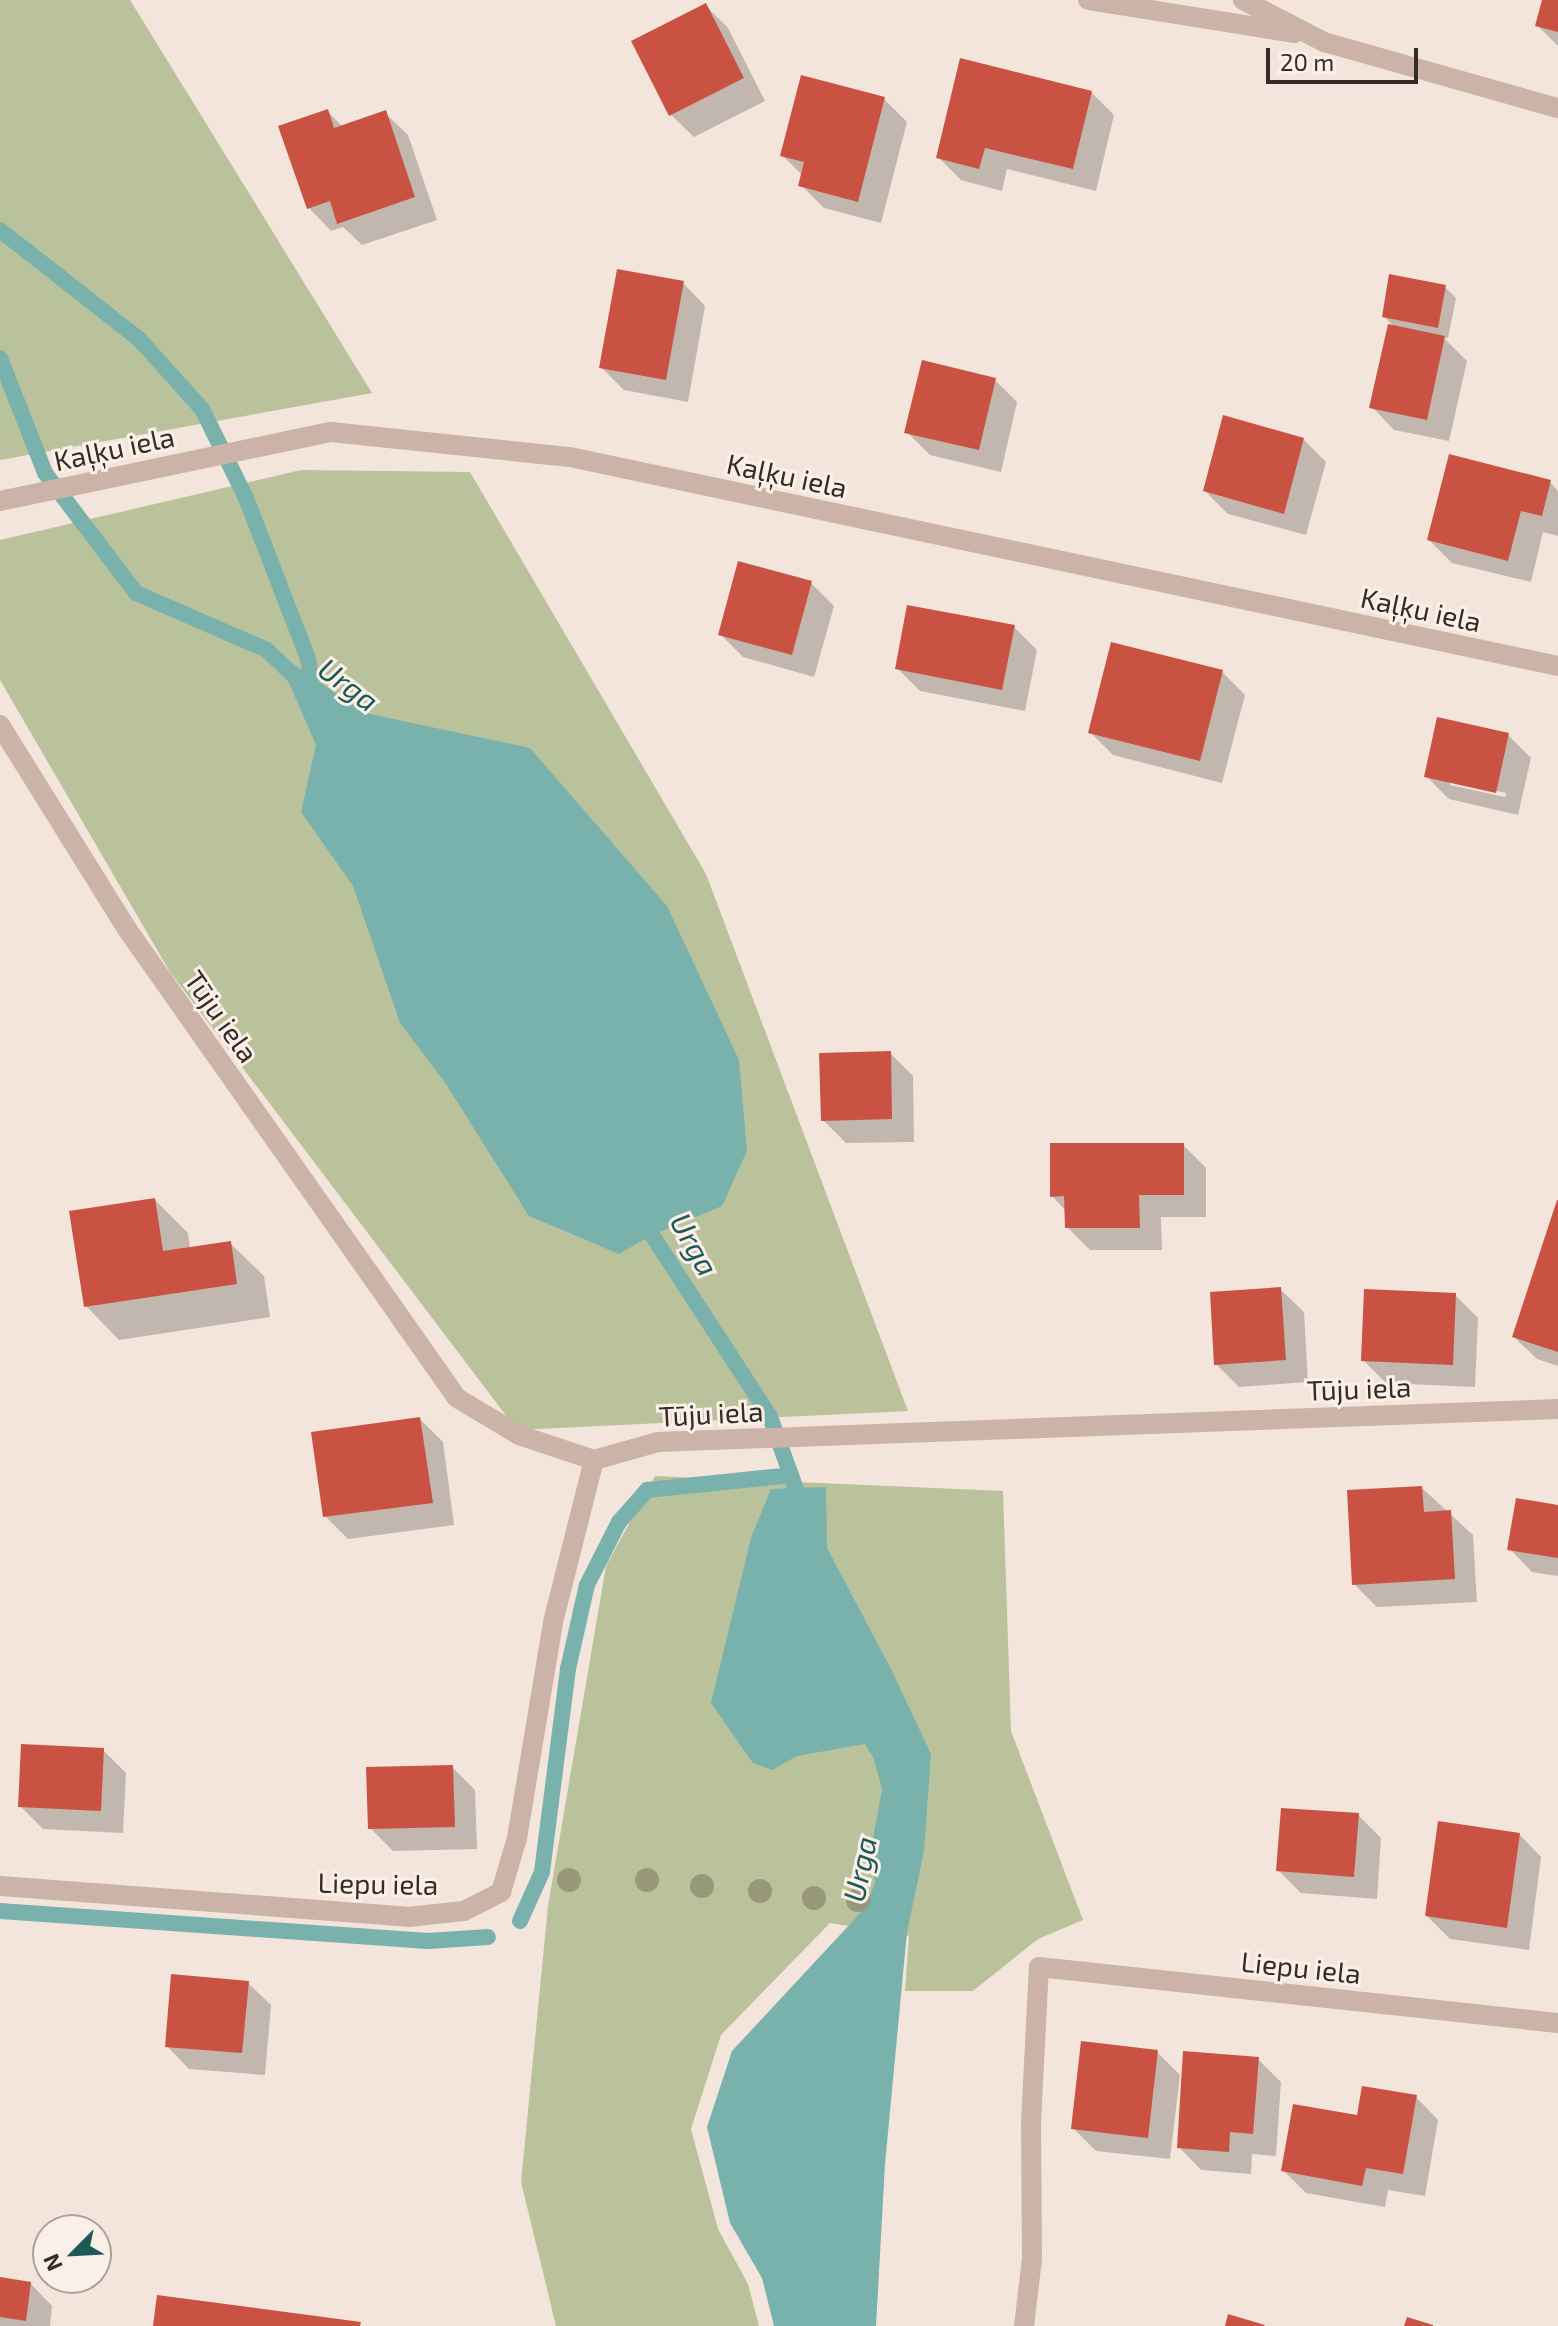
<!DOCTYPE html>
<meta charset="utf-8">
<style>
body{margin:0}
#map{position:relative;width:1558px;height:2326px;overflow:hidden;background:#f3e5db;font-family:"Exo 2",sans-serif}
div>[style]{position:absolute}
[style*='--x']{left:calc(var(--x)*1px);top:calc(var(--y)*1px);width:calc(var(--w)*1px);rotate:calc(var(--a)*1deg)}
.green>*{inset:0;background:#bac29b}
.water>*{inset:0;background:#79b1ac}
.shadow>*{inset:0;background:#0003}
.stream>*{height:16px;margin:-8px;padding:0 8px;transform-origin:8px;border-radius:8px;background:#79b1ac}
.building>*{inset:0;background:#ca5242}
.minor>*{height:20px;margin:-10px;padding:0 10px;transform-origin:10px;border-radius:10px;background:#cbb3a7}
.trees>*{width:24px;height:24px;margin:-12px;border-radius:50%;background:#97977a}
span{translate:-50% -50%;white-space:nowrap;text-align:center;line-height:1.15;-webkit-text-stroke:6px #faf0e8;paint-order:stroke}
.street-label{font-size:28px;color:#372b28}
.water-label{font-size:30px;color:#1c5a57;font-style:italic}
.north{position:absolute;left:32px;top:2214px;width:80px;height:80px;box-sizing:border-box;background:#faf0e8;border:2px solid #aca19b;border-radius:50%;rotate:246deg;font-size:22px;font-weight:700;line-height:32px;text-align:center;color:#372b28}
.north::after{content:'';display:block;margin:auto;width:28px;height:36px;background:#1c5a57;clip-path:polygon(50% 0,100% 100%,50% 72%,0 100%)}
.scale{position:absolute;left:1266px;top:48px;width:152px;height:36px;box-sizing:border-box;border:4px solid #372b28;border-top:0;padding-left:10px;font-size:24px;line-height:28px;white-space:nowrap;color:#372b28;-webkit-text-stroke:6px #faf0e8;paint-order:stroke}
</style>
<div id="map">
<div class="green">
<div style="clip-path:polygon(0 0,130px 0,372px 393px,0 460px)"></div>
<div style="clip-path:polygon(301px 470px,470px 472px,706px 874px,908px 1411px,517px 1430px,170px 972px,0 680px,0 540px)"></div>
<div style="clip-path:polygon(655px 1476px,1003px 1491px,1011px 1731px,1083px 1920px,1038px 1939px,973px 1991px,905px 1991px,909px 1936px,830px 1923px,721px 2035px,691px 2129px,718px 2229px,748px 2284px,759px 2326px,556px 2326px,521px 2182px,548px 1906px,606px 1566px)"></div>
</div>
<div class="water">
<div style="clip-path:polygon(296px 666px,365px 713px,530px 748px,667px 906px,739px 1060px,747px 1151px,722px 1206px,652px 1235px,619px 1254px,529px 1216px,446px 1084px,400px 1023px,353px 886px,301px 812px,316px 745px,283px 669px)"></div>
<div style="clip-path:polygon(826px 1487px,827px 1548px,890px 1667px,931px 1754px,924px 1851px,907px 1932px,885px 2164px,876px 2326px,774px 2326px,762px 2278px,730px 2223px,707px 2127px,732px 2051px,865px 1908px,875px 1883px,871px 1850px,882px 1789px,874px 1759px,865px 1744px,797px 1756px,772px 1770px,753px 1763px,711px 1703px,751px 1538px,771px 1489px)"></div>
</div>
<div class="shadow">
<div style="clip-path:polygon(1544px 0,1558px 0,1558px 46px,1538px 26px)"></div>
<div style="clip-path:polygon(705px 5px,728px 28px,765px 101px,694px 137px,671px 115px)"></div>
<div style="clip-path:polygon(1091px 92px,1114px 115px,1096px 191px,1007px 169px,1002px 191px,961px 180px,938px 157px)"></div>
<div style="clip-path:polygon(884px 99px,907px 122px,881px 223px,824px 208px,801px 185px,803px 176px,782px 155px)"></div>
<div style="clip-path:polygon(327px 111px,343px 127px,385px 113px,408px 135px,437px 220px,362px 245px,343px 227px,331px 231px,309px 208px)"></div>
<div style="clip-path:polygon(683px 283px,705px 306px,688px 402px,624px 390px,601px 367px)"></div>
<div style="clip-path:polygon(1445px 287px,1456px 298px,1448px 338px,1443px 337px,1467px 361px,1449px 441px,1394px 430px,1372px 407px,1395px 328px,1384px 316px)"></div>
<div style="clip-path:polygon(995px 380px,1017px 402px,1001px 472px,930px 455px,907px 432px)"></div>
<div style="clip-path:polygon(1303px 439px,1326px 462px,1306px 535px,1228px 514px,1205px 491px)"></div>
<div style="clip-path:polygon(1550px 482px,1558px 491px,1558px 536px,1543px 532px,1531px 582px,1452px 563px,1429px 540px)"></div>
<div style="clip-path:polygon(811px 583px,834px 606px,814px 677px,743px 657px,720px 634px)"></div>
<div style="clip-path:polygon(1014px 627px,1037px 650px,1025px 711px,920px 691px,897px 668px)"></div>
<div style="clip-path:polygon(1222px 672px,1245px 695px,1222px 783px,1113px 755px,1090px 732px)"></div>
<div style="clip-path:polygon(evenodd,1508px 735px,1531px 758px,1518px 815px,1449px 799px,1426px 776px,1508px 735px,1450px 781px,1506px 793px,1505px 797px,1450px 785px,1450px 781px)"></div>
<div style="clip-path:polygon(890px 1053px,913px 1076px,914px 1142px,846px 1143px,823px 1120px)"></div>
<div style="clip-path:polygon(1183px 1145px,1206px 1168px,1206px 1217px,1161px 1217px,1162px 1250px,1090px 1250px,1067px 1227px,1066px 1211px,1052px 1196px)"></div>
<div style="clip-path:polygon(155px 1200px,188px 1233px,190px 1249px,230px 1243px,264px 1276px,270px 1317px,119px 1340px,86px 1306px)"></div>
<div style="clip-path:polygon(1558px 1205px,1558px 1366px,1537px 1359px,1514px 1337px)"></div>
<div style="clip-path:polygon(1281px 1290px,1304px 1312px,1308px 1382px,1239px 1387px,1216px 1364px)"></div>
<div style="clip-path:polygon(1455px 1295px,1478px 1318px,1475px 1387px,1386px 1383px,1364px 1361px)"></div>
<div style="clip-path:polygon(420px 1419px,443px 1442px,454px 1525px,348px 1539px,325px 1516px)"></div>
<div style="clip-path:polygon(1422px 1488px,1473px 1535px,1477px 1602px,1377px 1607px,1354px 1584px)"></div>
<div style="clip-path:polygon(1558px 1507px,1558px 1576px,1532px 1572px,1510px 1549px)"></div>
<div style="clip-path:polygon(103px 1750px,126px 1773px,123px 1833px,43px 1829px,20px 1806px)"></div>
<div style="clip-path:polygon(452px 1767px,475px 1790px,477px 1849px,393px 1851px,370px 1828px)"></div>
<div style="clip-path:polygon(1358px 1815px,1381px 1838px,1377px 1899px,1301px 1893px,1278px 1870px)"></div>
<div style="clip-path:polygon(1519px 1834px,1541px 1857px,1529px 1950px,1450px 1939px,1427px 1916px)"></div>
<div style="clip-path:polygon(248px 1983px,271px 2005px,265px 2075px,189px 2069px,167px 2046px)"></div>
<div style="clip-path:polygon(1157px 2052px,1180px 2075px,1170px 2159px,1096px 2151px,1073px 2128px)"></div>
<div style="clip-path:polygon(1258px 2059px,1281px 2082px,1276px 2156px,1252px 2154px,1251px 2174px,1201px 2170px,1179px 2147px)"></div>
<div style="clip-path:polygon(1416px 2097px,1438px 2120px,1425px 2196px,1388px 2190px,1385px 2207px,1306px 2193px,1283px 2170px,1359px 2118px)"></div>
<div style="clip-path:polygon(0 2279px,30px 2283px,52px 2306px,50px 2326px,0 2326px)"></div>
</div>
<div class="stream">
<div style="--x:0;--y:230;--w:177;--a:38.1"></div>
<div style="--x:139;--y:339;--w:94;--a:48"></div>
<div style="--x:202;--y:409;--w:99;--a:63.7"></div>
<div style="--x:246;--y:498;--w:173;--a:68.9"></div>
<div style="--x:308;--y:659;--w:33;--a:81"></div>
<div style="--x:0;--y:358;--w:123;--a:68.6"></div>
<div style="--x:45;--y:473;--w:151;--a:52.8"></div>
<div style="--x:136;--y:593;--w:143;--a:23.5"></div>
<div style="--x:267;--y:650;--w:45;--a:44.1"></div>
<div style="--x:647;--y:1214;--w:22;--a:77"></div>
<div style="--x:652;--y:1235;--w:217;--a:57"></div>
<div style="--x:770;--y:1417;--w:95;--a:70.2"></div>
<div style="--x:0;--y:1911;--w:429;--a:4"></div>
<div style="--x:428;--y:1941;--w:60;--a:-3.8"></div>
<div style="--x:520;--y:1921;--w:54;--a:-65.8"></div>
<div style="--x:542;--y:1872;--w:205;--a:-82.7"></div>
<div style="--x:568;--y:1669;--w:86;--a:-77.3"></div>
<div style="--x:587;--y:1585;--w:71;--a:-63.1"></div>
<div style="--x:619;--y:1522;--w:43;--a:-48.8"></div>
<div style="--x:647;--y:1490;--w:145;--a:-5.9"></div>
</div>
<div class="building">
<div style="clip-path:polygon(1542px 0,1558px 0,1558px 32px,1535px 26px)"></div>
<div style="clip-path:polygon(706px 3px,744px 78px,669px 116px,631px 41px)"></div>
<div style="clip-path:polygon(960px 58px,1092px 91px,1073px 169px,985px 148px,979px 169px,936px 158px)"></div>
<div style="clip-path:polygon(801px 75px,885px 97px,858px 202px,798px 186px,804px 162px,780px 156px)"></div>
<div style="clip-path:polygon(328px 109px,334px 128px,386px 110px,415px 197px,337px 224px,330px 201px,307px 209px,278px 126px)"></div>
<div style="clip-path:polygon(617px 269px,684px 281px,666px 380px,599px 368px)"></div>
<div style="clip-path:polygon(1389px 274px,1446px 285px,1438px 328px,1382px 317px)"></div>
<div style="clip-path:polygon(1388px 324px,1445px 336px,1427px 420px,1369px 408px)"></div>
<div style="clip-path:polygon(922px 360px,996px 378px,979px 450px,904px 433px)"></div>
<div style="clip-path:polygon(1223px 415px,1304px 438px,1284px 514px,1203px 491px)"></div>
<div style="clip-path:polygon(1449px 454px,1551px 480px,1542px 516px,1521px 511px,1508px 561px,1427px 540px)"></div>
<div style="clip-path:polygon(738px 561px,812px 581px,792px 655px,718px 635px)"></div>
<div style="clip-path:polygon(907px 605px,1015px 625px,1002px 690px,895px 669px)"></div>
<div style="clip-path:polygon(1111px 642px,1223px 670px,1200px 761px,1088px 733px)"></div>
<div style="clip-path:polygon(1437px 717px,1509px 733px,1496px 793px,1424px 777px)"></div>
<div style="clip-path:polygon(891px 1051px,892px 1119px,821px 1121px,819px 1053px)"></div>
<div style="clip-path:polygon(1050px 1143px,1184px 1143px,1184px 1195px,1139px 1195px,1140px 1228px,1065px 1228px,1064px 1196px,1050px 1197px)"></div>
<div style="clip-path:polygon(155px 1198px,163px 1251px,231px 1241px,237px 1284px,84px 1307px,69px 1211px)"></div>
<div style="clip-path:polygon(1557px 1200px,1558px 1200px,1558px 1352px,1512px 1337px)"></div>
<div style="clip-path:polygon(1281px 1287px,1286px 1360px,1214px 1365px,1210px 1292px)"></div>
<div style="clip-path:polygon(1364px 1289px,1456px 1293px,1453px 1365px,1361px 1361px)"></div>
<div style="clip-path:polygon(420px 1417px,433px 1503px,323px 1517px,311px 1432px)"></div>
<div style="clip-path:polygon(1422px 1486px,1424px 1512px,1451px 1510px,1455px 1579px,1352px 1585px,1347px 1490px)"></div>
<div style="clip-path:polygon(1516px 1498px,1558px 1505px,1558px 1558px,1507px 1550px)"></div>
<div style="clip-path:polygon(21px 1744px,104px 1748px,101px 1811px,18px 1807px)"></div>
<div style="clip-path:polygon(453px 1765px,455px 1827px,368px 1829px,366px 1767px)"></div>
<div style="clip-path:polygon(1281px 1808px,1359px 1813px,1354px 1877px,1276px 1871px)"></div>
<div style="clip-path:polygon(1438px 1821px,1520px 1833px,1507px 1928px,1425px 1916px)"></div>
<div style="clip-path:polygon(171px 1974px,249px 1981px,242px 2053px,165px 2047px)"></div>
<div style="clip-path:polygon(1081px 2041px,1158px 2050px,1148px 2138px,1071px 2129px)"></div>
<div style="clip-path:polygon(1183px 2051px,1259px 2057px,1253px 2134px,1230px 2132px,1229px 2152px,1177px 2148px)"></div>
<div style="clip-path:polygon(1362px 2086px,1417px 2095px,1403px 2174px,1366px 2168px,1362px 2186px,1281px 2171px,1293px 2104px,1357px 2115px)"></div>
<div style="clip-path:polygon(0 2277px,31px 2282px,26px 2321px,0 2317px)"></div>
<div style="clip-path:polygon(157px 2295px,361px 2322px,360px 2326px,153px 2326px)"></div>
<div style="clip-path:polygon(1228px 2314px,1265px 2325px,1264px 2326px,1225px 2326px)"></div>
<div style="clip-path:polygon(1407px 2317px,1433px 2325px,1433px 2326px,1404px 2326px)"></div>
</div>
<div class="minor">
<div style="--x:1088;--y:0;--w:209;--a:9.1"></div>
<div style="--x:1243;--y:0;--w:91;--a:27.4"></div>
<div style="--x:1324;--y:42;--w:243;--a:15.8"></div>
<div style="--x:0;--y:501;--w:338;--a:-11.8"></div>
<div style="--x:331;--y:432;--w:240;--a:6"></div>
<div style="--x:570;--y:457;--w:1010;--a:11.94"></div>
<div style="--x:0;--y:725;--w:240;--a:58.1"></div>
<div style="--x:127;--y:929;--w:573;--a:54.87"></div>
<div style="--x:457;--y:1398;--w:72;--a:30.8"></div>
<div style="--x:519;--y:1435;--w:79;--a:18.4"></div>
<div style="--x:594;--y:1460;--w:66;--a:-15.7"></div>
<div style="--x:658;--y:1442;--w:901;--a:-2.1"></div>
<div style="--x:0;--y:1886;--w:409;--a:4.3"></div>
<div style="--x:408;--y:1917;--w:56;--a:-6.1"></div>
<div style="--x:464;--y:1911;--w:42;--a:-27.2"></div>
<div style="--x:501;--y:1892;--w:56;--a:-73.5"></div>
<div style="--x:517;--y:1838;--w:219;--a:-80.5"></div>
<div style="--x:553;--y:1622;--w:167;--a:-75.8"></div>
<div style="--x:1024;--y:2326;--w:67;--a:-83.2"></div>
<div style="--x:1032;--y:2259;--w:136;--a:-90.4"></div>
<div style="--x:1031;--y:2123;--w:156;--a:-87.1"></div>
<div style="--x:1039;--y:1967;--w:522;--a:6.16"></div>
</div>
<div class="trees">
<div style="left:569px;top:1880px"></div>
<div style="left:647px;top:1880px"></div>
<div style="left:702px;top:1886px"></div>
<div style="left:760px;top:1891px"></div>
<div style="left:814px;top:1898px"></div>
<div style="left:858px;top:1900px"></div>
</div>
<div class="street-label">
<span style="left:114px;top:448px;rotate:-12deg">Kaļķu iela</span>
<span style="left:787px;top:475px;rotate:12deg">Kaļķu iela</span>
<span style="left:1421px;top:609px;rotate:12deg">Kaļķu iela</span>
<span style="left:222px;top:1016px;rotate:55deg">Tūju iela</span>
<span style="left:1359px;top:1388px;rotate:-2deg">Tūju iela</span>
<span style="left:711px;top:1413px;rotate:-3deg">Tūju iela</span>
<span style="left:378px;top:1883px;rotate:1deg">Liepu iela</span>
<span style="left:1301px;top:1967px;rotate:6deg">Liepu iela</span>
</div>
<div class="water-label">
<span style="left:349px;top:684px;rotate:37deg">Urga</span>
<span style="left:695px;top:1244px;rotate:61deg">Urga</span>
<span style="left:859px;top:1869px;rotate:-78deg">Urga</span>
</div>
<div class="north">N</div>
<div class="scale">20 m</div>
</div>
